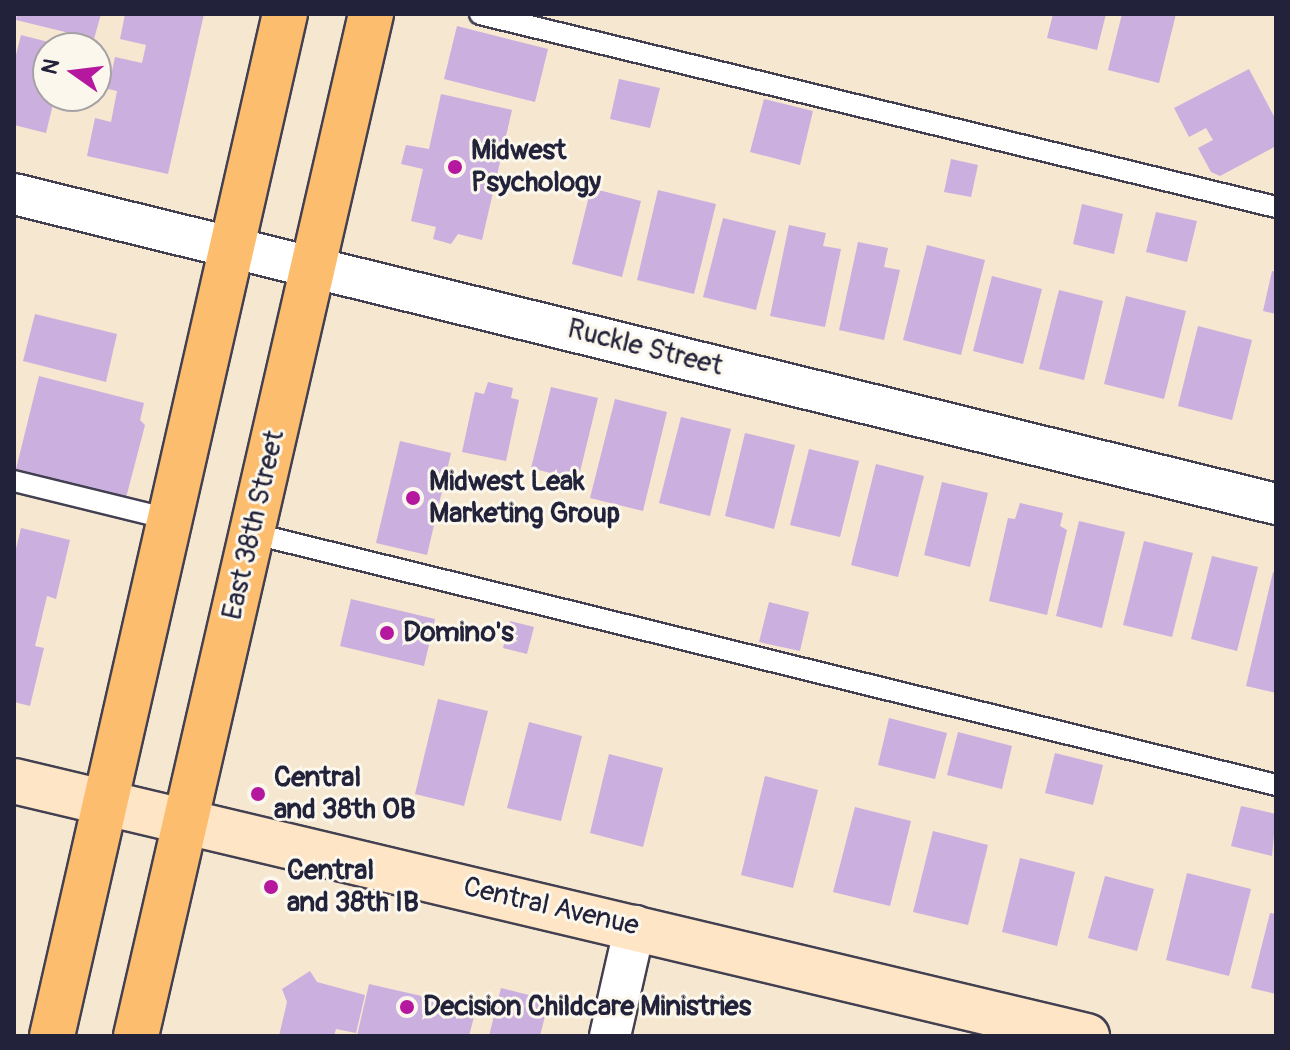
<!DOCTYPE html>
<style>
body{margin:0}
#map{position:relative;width:1290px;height:1050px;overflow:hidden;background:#f6e7d0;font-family:Pangolin,sans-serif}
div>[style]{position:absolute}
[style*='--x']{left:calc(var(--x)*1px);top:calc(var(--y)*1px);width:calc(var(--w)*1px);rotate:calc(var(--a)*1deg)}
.building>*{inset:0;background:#cbafde}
.roads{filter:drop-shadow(2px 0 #424051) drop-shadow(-2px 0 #424051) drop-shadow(0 2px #424051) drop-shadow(0 -2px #424051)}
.service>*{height:20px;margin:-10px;padding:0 10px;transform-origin:10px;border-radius:10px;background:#fff}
.minor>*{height:40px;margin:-20px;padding:0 20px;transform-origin:20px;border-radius:20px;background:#fff}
.secondary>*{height:44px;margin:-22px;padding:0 22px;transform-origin:22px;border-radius:22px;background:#fee5c5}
.primary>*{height:44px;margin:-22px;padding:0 22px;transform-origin:22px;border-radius:22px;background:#fcbd6f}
.dots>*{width:22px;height:22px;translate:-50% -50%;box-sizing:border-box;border:4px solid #fbf7ec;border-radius:50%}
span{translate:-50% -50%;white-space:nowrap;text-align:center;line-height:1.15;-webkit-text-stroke:6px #fbf7ec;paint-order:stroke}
.poi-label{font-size:28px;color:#22223b;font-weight:700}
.left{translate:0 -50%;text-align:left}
.street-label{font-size:28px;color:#22223b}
.frame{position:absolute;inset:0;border:16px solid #22223b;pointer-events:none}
.north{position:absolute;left:32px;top:32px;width:80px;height:80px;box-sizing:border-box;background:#fbf7ec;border:2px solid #a4a2a5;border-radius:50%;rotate:284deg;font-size:22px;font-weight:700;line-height:32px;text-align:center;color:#22223b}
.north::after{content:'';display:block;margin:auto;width:28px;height:36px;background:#b5179e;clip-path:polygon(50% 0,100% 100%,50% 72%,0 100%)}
</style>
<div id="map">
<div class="building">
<div style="clip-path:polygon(17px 14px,101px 14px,94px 39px,16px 20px)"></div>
<div style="clip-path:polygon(125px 14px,204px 14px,168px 174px,87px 156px,95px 118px,111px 122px,117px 91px,108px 89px,115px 57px,142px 63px,146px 45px,120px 39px)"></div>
<div style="clip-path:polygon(1053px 14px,1106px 14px,1097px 50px,1047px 38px)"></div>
<div style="clip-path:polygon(1122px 14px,1176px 14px,1159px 83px,1108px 70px)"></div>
<div style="clip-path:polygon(457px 26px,548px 49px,535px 102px,444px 79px)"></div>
<div style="clip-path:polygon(21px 35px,68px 47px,48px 48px,48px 96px,55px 96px,46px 133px,14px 125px,14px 63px)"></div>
<div style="clip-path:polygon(1249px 69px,1276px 120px,1276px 146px,1220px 176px,1211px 172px,1198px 148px,1213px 140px,1206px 128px,1189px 137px,1174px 108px)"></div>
<div style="clip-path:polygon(619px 79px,660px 88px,650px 128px,610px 119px)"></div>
<div style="clip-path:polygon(441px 94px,512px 110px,482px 240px,458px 234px,451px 244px,433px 239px,436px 227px,411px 221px,423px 169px,401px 164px,406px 145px,429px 149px)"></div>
<div style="clip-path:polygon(764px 99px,813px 111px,800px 165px,750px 152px)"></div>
<div style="clip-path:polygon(951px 159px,978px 165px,971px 197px,944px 192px)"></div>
<div style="clip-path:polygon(591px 188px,641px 201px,622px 277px,572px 264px)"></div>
<div style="clip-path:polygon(658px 190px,716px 204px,694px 294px,637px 280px)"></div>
<div style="clip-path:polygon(1082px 204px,1123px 214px,1114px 254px,1073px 244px)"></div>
<div style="clip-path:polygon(1156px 212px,1197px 221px,1187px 262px,1146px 252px)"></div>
<div style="clip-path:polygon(723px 218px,776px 231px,756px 310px,703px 297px)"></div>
<div style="clip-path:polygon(789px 225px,826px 233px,823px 246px,841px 249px,825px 327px,770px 316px)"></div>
<div style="clip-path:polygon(858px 242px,888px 248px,884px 267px,900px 270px,884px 340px,839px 330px)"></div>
<div style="clip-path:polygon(927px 245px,985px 260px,961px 355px,903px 340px)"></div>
<div style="clip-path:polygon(1272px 271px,1276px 272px,1276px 314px,1263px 311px)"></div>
<div style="clip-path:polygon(992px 276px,1042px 289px,1023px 364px,973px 351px)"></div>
<div style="clip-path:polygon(1059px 290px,1103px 301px,1084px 380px,1039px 369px)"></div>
<div style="clip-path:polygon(1126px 296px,1186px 311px,1164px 399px,1104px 384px)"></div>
<div style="clip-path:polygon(35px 314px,117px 334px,106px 382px,23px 361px)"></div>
<div style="clip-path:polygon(1198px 326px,1252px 340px,1232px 420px,1178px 406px)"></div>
<div style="clip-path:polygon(39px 376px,144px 403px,140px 420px,145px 425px,126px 498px,16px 469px)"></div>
<div style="clip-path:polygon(488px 382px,513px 388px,511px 398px,519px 400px,506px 461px,462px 452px,475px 392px,484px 394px)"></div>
<div style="clip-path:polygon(551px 387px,598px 398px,578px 480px,531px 468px)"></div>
<div style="clip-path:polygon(615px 399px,667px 412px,643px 511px,590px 498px)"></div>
<div style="clip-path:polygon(681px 417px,731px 429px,710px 516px,659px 503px)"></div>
<div style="clip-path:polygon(745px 433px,795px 445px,774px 529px,725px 516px)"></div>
<div style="clip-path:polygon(400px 441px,451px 453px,427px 555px,376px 543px)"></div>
<div style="clip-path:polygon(809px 449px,859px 461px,840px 537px,790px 525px)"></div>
<div style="clip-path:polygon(876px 464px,924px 476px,898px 577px,851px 565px)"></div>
<div style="clip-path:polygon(942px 482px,988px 493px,970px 567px,924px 555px)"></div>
<div style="clip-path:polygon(1020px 503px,1063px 513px,1060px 526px,1067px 530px,1047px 615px,989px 601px,1008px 518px,1015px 519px)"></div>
<div style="clip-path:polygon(1079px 521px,1125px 532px,1102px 628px,1056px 616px)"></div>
<div style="clip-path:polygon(21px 528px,70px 540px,56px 599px,47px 596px,35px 646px,44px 648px,30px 706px,14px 702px,14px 557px)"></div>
<div style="clip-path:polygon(1144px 541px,1193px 553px,1172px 637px,1123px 625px)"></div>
<div style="clip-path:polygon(1212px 556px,1258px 567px,1237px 651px,1191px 639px)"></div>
<div style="clip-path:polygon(1273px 572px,1276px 573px,1276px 693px,1246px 686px)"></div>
<div style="clip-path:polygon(351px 599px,435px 619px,424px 666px,340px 646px)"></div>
<div style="clip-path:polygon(769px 602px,809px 612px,800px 651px,759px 642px)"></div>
<div style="clip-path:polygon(510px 621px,534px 627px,527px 654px,503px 648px)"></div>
<div style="clip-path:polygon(438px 699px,488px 711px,464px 806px,415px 794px)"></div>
<div style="clip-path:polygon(889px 718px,947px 733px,935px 779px,878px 765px)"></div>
<div style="clip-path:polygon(529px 722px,582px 736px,561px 821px,507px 808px)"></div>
<div style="clip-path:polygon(958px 732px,1012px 746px,1002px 789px,947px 775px)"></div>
<div style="clip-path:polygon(1055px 753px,1103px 765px,1093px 805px,1045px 793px)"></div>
<div style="clip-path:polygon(609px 754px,663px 768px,643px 847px,590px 833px)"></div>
<div style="clip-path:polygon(765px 776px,818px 790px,793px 888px,741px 875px)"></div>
<div style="clip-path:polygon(1241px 806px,1276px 814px,1272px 856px,1231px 846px)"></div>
<div style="clip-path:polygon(855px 807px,911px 821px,890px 906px,833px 892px)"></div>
<div style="clip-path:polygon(933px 831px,988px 845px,968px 925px,913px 912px)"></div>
<div style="clip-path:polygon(1020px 858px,1075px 872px,1057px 946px,1002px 932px)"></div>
<div style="clip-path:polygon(1187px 873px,1251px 889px,1229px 976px,1166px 960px)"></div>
<div style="clip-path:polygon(1105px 876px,1154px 889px,1137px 951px,1088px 938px)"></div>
<div style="clip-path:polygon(1270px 913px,1276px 914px,1276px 994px,1251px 988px)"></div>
<div style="clip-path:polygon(310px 971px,317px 982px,365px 995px,356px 1033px,336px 1029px,334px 1036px,279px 1036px,287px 1002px,282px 989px)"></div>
<div style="clip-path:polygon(369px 984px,452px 1003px,450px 1011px,474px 1017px,469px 1036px,357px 1036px)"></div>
<div style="clip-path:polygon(501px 988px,549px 1000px,540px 1036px,489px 1036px)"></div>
</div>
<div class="roads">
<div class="service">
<div style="--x:480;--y:14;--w:819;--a:13.63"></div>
<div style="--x:14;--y:481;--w:160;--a:13.8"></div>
<div style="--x:251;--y:533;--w:1056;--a:13.81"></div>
</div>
<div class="minor">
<div style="--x:14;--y:194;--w:1300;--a:13.8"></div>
<div style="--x:610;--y:1036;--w:113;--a:-77.2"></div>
</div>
<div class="secondary">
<div style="--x:14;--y:781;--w:1103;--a:13.37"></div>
</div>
<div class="primary">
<div style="--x:52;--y:1036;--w:1048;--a:-77.16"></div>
<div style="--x:136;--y:1036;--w:1049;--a:-77.05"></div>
</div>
</div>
<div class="dots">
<div style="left:455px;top:167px;background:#b5179e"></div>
<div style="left:413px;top:498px;background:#b5179e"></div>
<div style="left:387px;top:633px;background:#b5179e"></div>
<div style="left:258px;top:794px;background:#b5179e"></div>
<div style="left:271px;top:887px;background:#b5179e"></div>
<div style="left:407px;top:1007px;background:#b5179e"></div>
</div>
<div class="poi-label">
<span class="left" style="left:471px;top:167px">Midwest<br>Psychology</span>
<span class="left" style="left:429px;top:498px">Midwest Leak<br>Marketing Group</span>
<span class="left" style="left:403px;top:633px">Domino's</span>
<span class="left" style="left:274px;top:794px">Central<br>and 38th OB</span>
<span class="left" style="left:287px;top:887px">Central<br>and 38th IB</span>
<span class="left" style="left:423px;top:1007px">Decision Childcare Ministries</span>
</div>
<div class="street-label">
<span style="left:645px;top:348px;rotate:14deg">Ruckle Street</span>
<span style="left:254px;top:525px;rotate:-77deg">East 38th Street</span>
<span style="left:551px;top:907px;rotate:13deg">Central Avenue</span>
</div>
<div class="frame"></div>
<div class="north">N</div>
</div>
